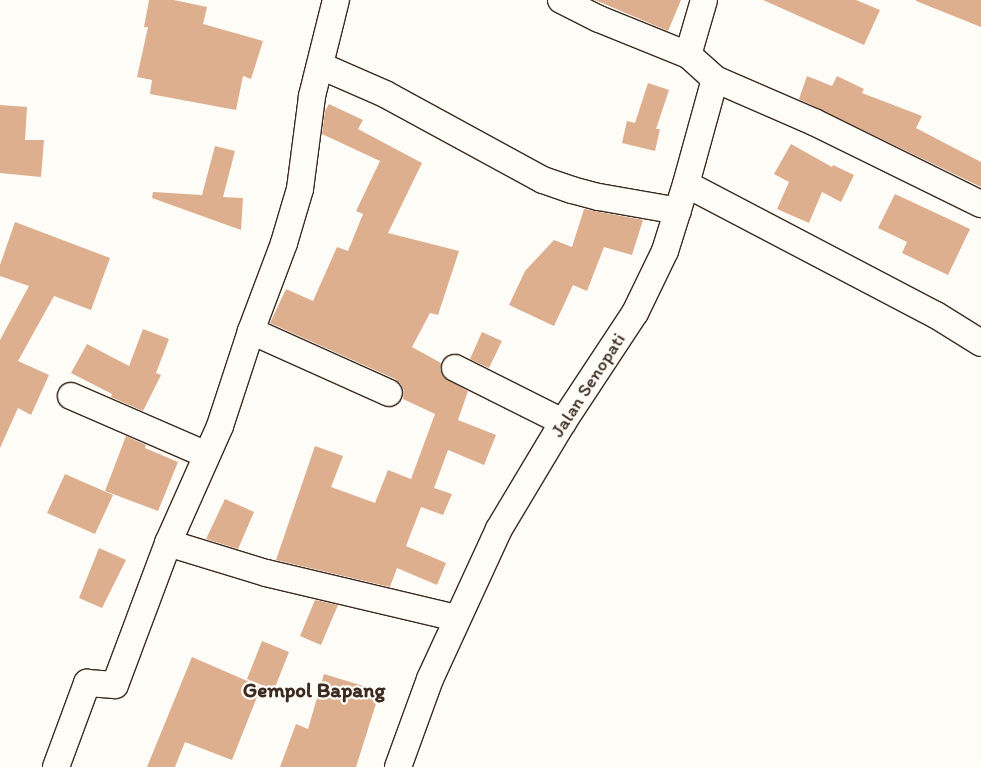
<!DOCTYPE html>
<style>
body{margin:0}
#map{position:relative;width:981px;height:767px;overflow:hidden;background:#fdfcf7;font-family:Itim,sans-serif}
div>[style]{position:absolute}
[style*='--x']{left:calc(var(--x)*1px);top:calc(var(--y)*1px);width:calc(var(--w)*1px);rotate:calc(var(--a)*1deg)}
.building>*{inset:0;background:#ddaf8e}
.roads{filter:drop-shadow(1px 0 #3b2a1e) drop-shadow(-1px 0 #3b2a1e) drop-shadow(0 1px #3b2a1e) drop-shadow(0 -1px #3b2a1e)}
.minor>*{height:26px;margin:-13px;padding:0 13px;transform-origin:13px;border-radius:13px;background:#fdfcf7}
span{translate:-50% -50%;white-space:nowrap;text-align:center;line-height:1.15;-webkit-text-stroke:4.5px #fdfcf7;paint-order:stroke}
.street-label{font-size:19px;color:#3b2a1e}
.quarter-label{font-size:21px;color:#3b2a1e;font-weight:700}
</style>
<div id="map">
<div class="building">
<div style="clip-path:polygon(149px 0,174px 0,207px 7px,203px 24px,263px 41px,251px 79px,243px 76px,236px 110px,150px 94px,152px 80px,137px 77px,148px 27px,144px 27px)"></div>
<div style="clip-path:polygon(595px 0,681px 0,668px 31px)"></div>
<div style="clip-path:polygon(763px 0,856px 0,880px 10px,864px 45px)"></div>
<div style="clip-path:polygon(916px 0,981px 0,981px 27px,916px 1px)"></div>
<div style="clip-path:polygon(807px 76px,832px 86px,837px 76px,864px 89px,862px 93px,922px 116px,916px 128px,981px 162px,981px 187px,799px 99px)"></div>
<div style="clip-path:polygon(648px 83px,669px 90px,656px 129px,660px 129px,655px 151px,622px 143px,627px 121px,635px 123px)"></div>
<div style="clip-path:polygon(329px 104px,363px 120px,358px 129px,422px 163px,388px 233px,459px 251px,438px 315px,430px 313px,412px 347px,441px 363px,440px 369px,443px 377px,468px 391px,458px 420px,496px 435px,484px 465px,448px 450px,434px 488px,452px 494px,443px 515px,421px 507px,406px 546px,446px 563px,437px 585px,397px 568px,390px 587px,276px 560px,315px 446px,343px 456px,331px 487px,375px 503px,388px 470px,411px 479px,435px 414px,403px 399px,404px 391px,401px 384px,395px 379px,270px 323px,286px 289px,313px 301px,337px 247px,348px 251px,363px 214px,356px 211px,380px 161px,322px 134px,325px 111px)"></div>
<div style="clip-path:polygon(0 105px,27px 107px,25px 140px,44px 140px,41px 177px,0 173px)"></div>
<div style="clip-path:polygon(791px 144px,832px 167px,833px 165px,854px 175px,841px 202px,822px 192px,809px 223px,777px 209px,789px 182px,774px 174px)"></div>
<div style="clip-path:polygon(215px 146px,235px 151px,223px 197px,243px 198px,241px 230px,152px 198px,153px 192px,202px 195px)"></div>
<div style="clip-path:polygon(895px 194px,970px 229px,948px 275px,902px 253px,907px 242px,878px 228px)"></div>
<div style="clip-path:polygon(584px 209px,643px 220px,632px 255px,604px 247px,587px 291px,573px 285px,554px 326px,509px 305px,525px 271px,554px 240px,572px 247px)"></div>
<div style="clip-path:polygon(15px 222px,110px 258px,91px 310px,54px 296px,18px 361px,49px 375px,31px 415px,18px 408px,0 448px,0 340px,29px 286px,0 276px,0 265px)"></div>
<div style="clip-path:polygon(143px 329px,169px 339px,156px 373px,161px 375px,143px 411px,111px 397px,112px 394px,71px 373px,87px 344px,129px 366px)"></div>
<div style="clip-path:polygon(482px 332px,502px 341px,489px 368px,470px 359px)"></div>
<div style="clip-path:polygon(126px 436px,146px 445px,145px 448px,178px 462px,158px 511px,105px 491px)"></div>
<div style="clip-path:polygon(65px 474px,113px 495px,95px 534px,47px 513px)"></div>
<div style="clip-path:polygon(225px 499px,254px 512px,238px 549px,206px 539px)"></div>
<div style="clip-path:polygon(99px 548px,126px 560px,102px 608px,79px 598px)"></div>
<div style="clip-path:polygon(315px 600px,338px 605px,321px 645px,300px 636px)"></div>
<div style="clip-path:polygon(262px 641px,289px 652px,274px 690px,247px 679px)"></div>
<div style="clip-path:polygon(192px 657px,261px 687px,232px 760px,185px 742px,175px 767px,147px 767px)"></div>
<div style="clip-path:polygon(324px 674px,380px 691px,356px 767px,280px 767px,296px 724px,308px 729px)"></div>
</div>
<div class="roads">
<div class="minor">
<div style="--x:561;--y:0;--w:42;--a:26.6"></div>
<div style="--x:599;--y:19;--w:96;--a:22"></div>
<div style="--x:321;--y:66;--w:70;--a:23.6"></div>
<div style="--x:385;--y:94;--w:180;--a:28.6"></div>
<div style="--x:543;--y:180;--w:31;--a:19"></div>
<div style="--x:572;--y:190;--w:28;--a:15"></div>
<div style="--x:599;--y:197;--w:80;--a:10"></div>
<div style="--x:715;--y:79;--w:108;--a:23.5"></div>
<div style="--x:814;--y:122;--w:186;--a:26.2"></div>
<div style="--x:686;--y:184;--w:282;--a:27.7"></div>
<div style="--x:936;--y:315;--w:53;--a:31.9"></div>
<div style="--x:251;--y:331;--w:151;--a:24.2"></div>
<div style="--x:455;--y:368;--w:121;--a:26.6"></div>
<div style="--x:71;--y:396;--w:148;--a:23.5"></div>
<div style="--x:168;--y:543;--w:102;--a:17"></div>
<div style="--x:266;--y:573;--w:195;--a:13.3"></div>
<div style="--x:56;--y:767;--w:90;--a:-69.7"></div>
<div style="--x:87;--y:683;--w:28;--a:4"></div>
<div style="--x:115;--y:685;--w:152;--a:-69.5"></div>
<div style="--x:168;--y:543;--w:128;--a:-66"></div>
<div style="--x:220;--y:426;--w:100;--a:-71.9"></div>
<div style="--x:251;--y:331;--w:94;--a:-69.4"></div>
<div style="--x:284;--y:243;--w:56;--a:-73.5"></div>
<div style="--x:300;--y:189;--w:94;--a:-82.6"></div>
<div style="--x:312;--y:96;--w:99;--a:-76"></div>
<div style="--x:398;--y:767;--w:94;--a:-70"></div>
<div style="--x:430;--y:679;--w:165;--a:-65.3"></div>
<div style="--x:499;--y:529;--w:125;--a:-59.1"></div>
<div style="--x:563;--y:422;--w:131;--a:-56.6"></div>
<div style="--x:635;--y:313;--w:69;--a:-64.2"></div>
<div style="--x:665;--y:251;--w:70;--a:-72.6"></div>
<div style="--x:686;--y:184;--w:109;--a:-74.6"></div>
<div style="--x:715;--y:79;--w:36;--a:-138"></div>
<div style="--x:688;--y:55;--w:57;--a:-73.8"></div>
</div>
</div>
<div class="street-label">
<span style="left:588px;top:385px;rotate:-57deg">Jalan Senopati</span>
</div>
<div class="quarter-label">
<span style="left:314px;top:690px">Gempol Bapang</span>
</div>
</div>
